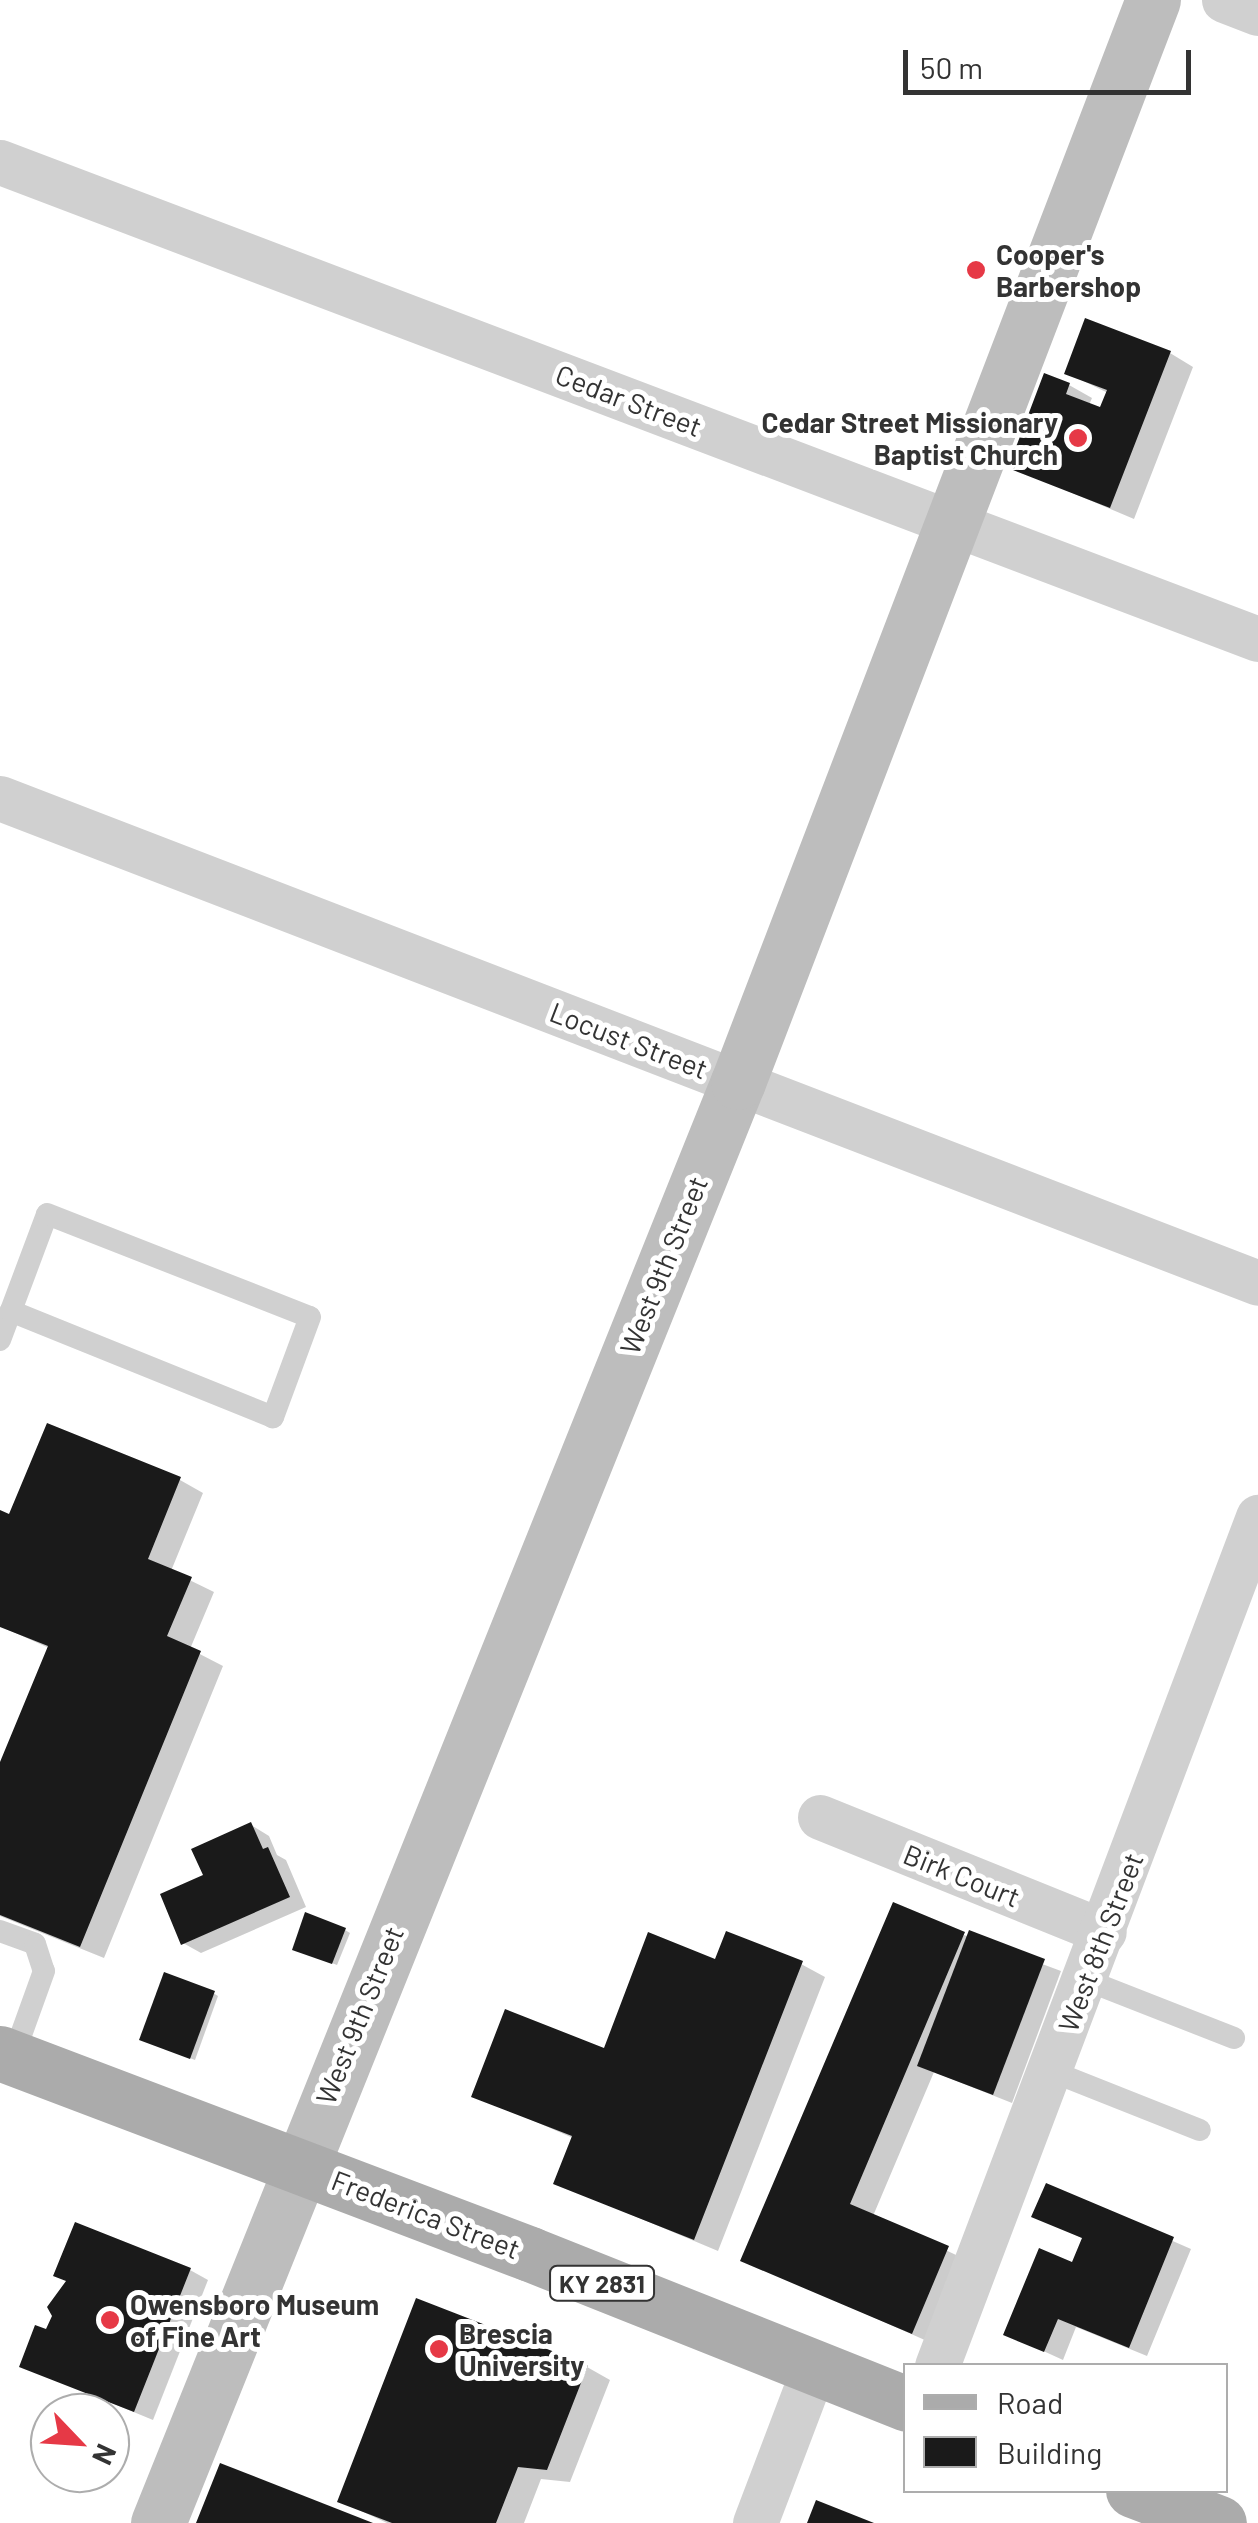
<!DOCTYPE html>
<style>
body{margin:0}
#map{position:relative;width:1258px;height:2523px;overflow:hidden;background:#fff;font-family:Barlow,sans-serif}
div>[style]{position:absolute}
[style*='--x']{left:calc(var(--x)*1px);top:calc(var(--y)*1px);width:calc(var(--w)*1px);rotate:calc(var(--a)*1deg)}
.shadow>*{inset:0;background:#0003}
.building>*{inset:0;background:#1a1a1a}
.lane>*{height:22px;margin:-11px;padding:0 11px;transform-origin:11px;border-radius:11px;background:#d0d0d0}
.street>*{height:45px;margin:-22.5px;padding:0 22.5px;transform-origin:22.5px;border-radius:22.5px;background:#d0d0d0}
.secondary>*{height:55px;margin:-27.5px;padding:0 27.5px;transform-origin:27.5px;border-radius:27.5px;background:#bdbdbd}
.primary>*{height:55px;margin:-27.5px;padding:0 27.5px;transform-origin:27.5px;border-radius:27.5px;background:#ababab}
.dots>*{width:28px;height:28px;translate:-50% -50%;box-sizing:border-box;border:5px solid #fff;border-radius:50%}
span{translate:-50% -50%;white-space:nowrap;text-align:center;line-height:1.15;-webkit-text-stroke:10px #fff;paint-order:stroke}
.shield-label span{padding:2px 8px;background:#fff;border:2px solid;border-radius:8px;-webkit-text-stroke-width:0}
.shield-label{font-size:25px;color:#333;font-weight:700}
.poi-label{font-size:28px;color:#333;font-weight:700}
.left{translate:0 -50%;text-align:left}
.right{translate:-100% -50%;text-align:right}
.street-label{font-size:28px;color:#333}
.legend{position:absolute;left:903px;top:2363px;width:325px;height:130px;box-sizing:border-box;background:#fff;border:2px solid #adadad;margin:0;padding:12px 18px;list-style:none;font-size:30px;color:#333}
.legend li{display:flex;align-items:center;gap:20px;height:50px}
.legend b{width:50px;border:2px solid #adadad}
.north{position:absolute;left:30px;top:2393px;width:100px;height:100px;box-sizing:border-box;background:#fff;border:2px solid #adadad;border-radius:50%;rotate:115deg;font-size:28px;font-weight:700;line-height:40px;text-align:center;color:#333}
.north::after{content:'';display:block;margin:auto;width:35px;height:45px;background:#e63946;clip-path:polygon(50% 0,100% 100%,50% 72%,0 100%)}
.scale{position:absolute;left:903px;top:50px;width:288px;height:45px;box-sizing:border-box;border:5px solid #333;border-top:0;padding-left:12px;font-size:30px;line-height:35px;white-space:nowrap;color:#333;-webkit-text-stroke:8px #fff;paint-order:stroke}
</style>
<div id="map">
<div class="shadow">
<div style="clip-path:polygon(1170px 353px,1193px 367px,1134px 519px,1011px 467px,1069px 385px,1092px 398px,1089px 405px,1102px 410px,1108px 393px,1067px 373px)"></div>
<div style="clip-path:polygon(180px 1480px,203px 1493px,171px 1571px,214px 1592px,190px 1649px,223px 1666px,104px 1958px,0 1916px,0 1769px,49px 1648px,0 1626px,0 1513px,10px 1517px)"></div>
<div style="clip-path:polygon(251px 1825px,269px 1836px,277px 1855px,286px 1860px,306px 1907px,201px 1953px,183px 1943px,206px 1877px)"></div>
<div style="clip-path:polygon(345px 1930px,350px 1933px,337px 1965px,300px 1951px)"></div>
<div style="clip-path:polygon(964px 1935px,1061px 1971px,1012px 2103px,934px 2072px,873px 2216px,971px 2262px,936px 2345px,744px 2260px)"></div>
<div style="clip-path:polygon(716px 1962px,801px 1964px,825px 1977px,718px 2251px,556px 2183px,573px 2138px,474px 2095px,605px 2051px)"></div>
<div style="clip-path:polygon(213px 1993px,218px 1996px,195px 2060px,147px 2042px)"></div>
<div style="clip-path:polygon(1047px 2186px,1191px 2249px,1147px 2356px,1076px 2327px,1063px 2360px,1006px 2334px,1073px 2265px,1084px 2239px,1034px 2216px)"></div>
<div style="clip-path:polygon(190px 2270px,208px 2280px,153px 2420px,22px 2366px,48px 2332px)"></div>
<div style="clip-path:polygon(587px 2367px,610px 2380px,570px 2482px,541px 2479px,524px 2523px,387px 2523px,340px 2501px)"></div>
</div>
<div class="building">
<div style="clip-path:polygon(1085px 318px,1171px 351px,1110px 508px,1008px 468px,1044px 373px,1070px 383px,1066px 394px,1100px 407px,1107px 390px,1064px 374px)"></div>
<div style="clip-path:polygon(47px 1423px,181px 1477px,148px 1559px,192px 1577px,167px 1636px,201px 1651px,80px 1947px,0 1915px,0 1762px,48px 1646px,0 1627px,0 1510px,9px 1514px)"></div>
<div style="clip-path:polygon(251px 1822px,263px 1849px,268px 1847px,290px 1897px,181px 1945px,160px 1894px,203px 1875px,191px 1849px)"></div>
<div style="clip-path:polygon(893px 1902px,965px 1932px,850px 2204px,949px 2246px,912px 2334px,740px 2261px)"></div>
<div style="clip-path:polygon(305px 1912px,346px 1928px,332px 1964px,292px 1950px)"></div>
<div style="clip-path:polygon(969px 1930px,1045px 1959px,993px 2095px,917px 2066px)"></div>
<div style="clip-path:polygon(726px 1931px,803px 1961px,694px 2240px,553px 2184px,572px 2136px,471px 2097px,505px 2009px,604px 2048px,648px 1932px,715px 1959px)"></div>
<div style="clip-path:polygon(164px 1972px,215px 1991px,190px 2059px,139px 2040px)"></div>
<div style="clip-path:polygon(1046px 2183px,1174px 2237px,1129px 2348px,1058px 2319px,1044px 2352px,1003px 2335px,1039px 2248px,1072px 2262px,1082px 2238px,1031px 2217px)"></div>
<div style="clip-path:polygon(75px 2222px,191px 2268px,134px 2412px,19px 2367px,35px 2325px,46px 2329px,52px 2316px,47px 2307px,66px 2281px,53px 2276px)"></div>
<div style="clip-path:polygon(416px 2298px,588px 2365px,547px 2470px,518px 2467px,496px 2523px,392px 2523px,337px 2502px)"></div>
<div style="clip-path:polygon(220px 2463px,373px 2523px,196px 2523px)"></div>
<div style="clip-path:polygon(816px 2500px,874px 2523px,807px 2523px)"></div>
</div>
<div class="lane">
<div style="--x:0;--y:1340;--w:134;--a:-69.5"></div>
<div style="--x:47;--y:1214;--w:282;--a:21.4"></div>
<div style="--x:310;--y:1317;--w:107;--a:110.3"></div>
<div style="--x:273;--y:1417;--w:283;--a:-158"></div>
<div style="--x:0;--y:1931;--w:37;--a:20"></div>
<div style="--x:35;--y:1944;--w:28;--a:72"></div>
<div style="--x:44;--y:1971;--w:91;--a:109.8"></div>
<div style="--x:1086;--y:1980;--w:159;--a:21.4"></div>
<div style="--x:1051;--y:2071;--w:160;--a:21.6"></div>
</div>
<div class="street">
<div style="--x:1224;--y:0;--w:36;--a:21"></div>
<div style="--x:0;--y:162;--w:1345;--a:20.77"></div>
<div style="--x:0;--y:798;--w:1348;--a:21.08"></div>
<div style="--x:820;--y:1817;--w:306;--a:22"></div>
<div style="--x:937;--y:2366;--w:908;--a:-69.29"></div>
<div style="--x:755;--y:2523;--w:166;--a:-69.2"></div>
</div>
<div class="secondary">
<div style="--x:158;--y:2523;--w:1553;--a:-68.08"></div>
<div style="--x:738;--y:1082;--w:1159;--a:-69.02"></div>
</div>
<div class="primary">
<div style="--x:0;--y:2053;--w:567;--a:20.77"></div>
<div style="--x:530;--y:2254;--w:405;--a:21.7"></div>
<div style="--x:1133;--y:2490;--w:92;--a:21"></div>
</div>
<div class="dots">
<div style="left:976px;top:270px;background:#e63946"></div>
<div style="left:1078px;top:438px;background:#e63946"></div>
<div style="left:110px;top:2320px;background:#e63946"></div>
<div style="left:439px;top:2349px;background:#e63946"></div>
</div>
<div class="shield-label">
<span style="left:602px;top:2283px">KY 2831</span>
</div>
<div class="poi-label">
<span class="left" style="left:996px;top:270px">Cooper's<br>Barbershop</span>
<span class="right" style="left:1058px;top:438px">Cedar Street Missionary<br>Baptist Church</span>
<span class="left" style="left:130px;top:2320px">Owensboro Museum<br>of Fine Art</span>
<span class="left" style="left:459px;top:2349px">Brescia<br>University</span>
</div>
<div class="street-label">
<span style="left:629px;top:400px;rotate:21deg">Cedar Street</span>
<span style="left:629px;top:1040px;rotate:21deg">Locust Street</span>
<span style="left:663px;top:1265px;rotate:-68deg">West 9th Street</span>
<span style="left:962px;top:1875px;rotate:22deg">Birk Court</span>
<span style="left:1100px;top:1942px;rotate:-69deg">West 8th Street</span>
<span style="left:359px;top:2015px;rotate:-68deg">West 9th Street</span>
<span style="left:426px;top:2214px;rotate:21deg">Frederica Street</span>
</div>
<ul class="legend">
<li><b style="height:12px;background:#ababab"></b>Road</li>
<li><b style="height:28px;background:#1a1a1a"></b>Building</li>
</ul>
<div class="north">N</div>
<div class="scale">50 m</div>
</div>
